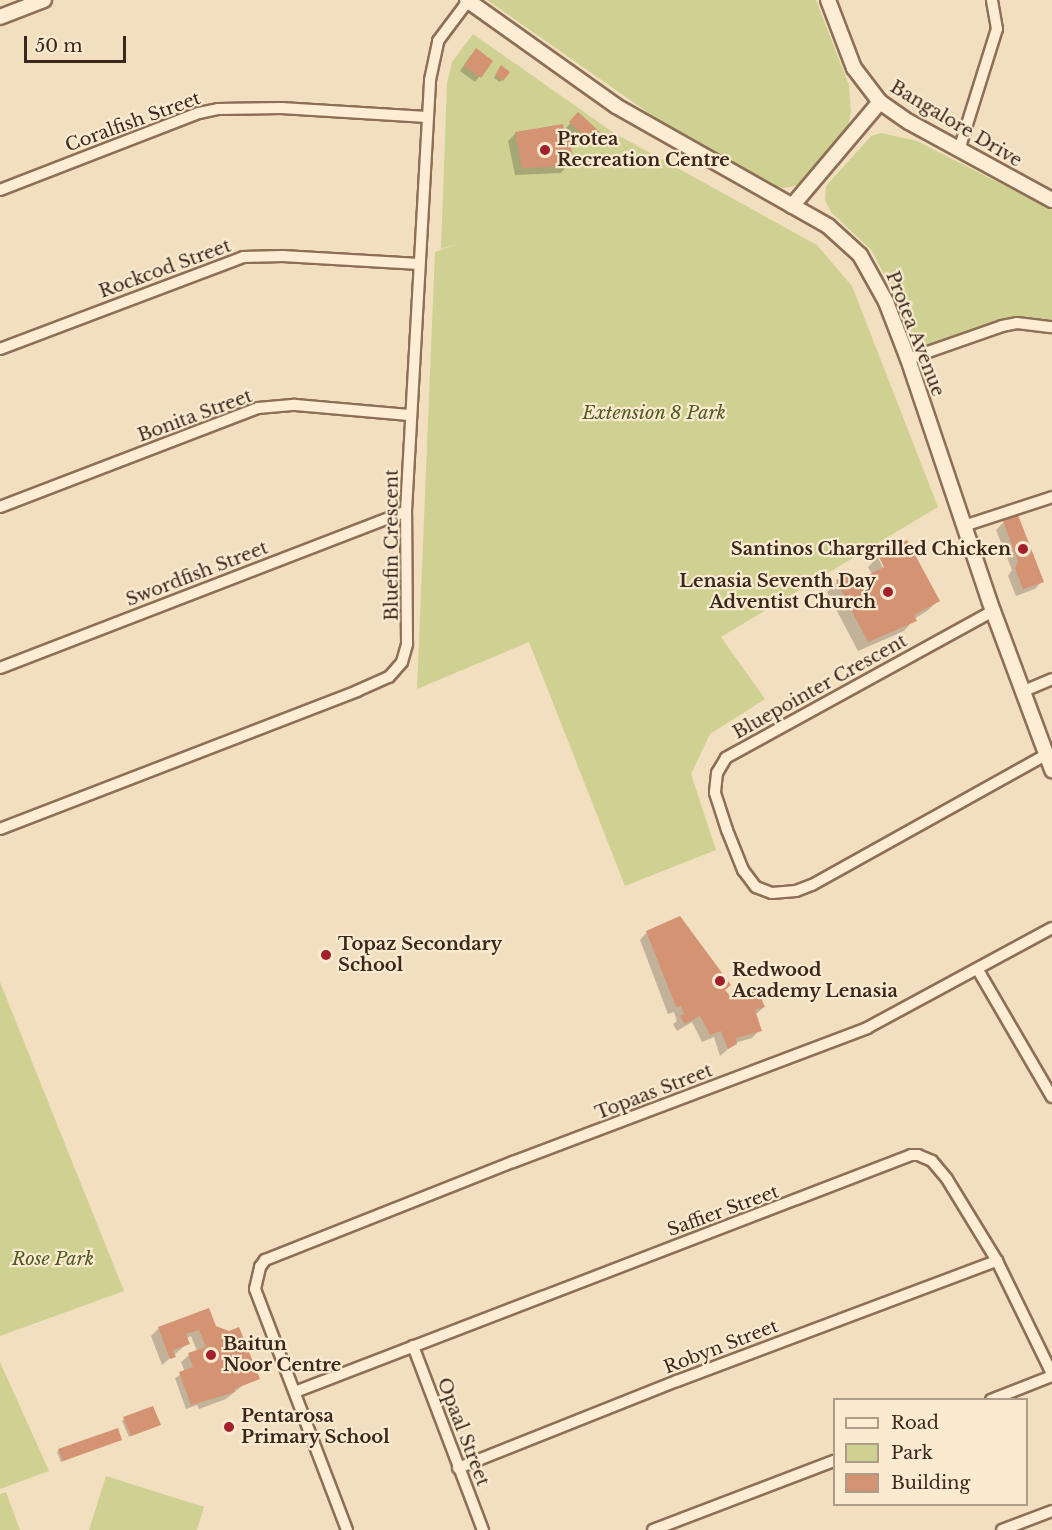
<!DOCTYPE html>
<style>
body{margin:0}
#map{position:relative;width:1052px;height:1530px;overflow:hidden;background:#f2dfc0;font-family:"Libre Baskerville",serif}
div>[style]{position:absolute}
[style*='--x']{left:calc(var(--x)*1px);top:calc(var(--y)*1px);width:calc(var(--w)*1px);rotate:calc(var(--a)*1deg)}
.green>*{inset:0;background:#cfd192}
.shadow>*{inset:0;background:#0003}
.building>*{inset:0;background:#d49372}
.roads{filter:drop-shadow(2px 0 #8d6f56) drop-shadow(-2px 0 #8d6f56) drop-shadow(0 2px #8d6f56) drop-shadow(0 -2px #8d6f56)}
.minor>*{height:10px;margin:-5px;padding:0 5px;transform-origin:5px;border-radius:5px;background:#fcedd4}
.tertiary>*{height:14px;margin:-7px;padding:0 7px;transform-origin:7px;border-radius:7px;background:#fcedd4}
.dots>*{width:16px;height:16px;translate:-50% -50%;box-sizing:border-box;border:3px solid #f9ead0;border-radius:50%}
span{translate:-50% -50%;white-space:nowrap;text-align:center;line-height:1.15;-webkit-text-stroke:4.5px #f9ead0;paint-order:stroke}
.street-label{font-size:18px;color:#3b281c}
.poi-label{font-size:18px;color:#3b281c;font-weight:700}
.left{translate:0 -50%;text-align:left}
.right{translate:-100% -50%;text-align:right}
.park-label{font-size:18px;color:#4f5920;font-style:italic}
.legend{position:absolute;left:833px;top:1398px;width:195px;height:108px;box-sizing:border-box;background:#f9ead0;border:2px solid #ad9c88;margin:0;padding:8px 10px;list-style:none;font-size:18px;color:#3b281c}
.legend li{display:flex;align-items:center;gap:12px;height:30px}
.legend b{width:30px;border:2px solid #ad9c88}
.scale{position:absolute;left:24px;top:36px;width:102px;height:27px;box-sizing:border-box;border:3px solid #3b281c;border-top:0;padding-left:8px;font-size:18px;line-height:21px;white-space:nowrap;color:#3b281c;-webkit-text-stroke:4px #f9ead0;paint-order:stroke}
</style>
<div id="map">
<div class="green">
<div style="clip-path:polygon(487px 0,816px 0,849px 85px,851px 112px,848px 126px,796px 186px,784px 188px,769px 186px,663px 123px)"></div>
<div style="clip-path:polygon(473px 34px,614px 133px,817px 245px,852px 286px,938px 507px,721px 637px,765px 699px,710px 734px,691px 774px,716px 850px,625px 886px,529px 642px,417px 689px,435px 252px,463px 242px,441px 249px,447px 83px,452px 62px)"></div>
<div style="clip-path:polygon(881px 133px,917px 141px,1052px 210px,1052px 320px,1022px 316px,1010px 317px,923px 346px,912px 341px,906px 333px,895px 296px,872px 251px,831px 212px,825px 200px,826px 186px,871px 136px)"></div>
<div style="clip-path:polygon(0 982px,124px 1291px,0 1336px)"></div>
<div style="clip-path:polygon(0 1362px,49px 1471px,0 1489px)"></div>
<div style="clip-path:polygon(106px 1476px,204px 1507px,197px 1530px,89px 1530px)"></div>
<div style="clip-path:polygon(6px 1492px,20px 1530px,0 1530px,0 1494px)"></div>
</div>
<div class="shadow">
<div style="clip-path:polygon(471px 55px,491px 61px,475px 82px,460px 71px)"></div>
<div style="clip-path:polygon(499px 69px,502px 80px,500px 82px,494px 78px)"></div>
<div style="clip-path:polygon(578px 114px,598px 132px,585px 145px,566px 128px)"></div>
<div style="clip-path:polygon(516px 133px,564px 137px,571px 158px,568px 165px,561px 173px,515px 175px,508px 141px)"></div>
<div style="clip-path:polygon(1004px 522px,1042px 581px,1035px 589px,1016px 596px,1008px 576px,1012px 570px,996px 530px)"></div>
<div style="clip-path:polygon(evenodd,907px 542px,938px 601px,927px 611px,914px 619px,904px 631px,858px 651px,827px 592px,837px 582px,850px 575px,854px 584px,872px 574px,868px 567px,879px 556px,907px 542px,878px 558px,881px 558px,889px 572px,886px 574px,878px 558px)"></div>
<div style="clip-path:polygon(647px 932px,732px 999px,764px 1007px,755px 1015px,760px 1030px,752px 1038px,735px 1043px,720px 1056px,714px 1037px,702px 1042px,692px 1022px,677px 1031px,673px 1024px,677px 1021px,674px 1012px,668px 1014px,640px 940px)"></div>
<div style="clip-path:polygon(159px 1328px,216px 1329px,256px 1380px,242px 1386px,226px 1399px,199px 1409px,197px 1405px,186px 1409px,175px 1378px,185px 1372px,181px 1362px,189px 1355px,197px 1351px,191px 1336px,186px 1338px,188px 1343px,162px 1365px,151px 1336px)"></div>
<div style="clip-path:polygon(124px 1419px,157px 1426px,129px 1437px,122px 1421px)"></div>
<div style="clip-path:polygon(120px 1440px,61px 1462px,57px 1452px,59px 1450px)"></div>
</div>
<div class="building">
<div style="clip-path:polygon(476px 48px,493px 61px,481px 78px,464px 66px)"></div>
<div style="clip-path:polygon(501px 65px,510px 72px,503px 81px,495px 75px)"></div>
<div style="clip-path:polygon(578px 112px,600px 132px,591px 142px,569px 122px)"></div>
<div style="clip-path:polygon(563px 124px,565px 136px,570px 141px,573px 158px,569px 159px,570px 166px,522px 168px,515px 132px)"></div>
<div style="clip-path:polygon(1018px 515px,1044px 582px,1023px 589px,1015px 568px,1018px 561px,1003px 521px)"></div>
<div style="clip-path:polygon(907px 540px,940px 601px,914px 615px,917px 621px,868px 642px,836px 580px,850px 573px,855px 582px,884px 567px,878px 555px)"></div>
<div style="clip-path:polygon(680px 916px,731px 985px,725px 990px,732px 998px,756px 986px,765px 1007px,755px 1010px,762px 1031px,736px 1038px,737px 1044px,728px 1049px,721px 1031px,710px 1035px,700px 1016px,685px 1024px,680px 1016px,684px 1014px,681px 1006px,676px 1007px,646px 931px)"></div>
<div style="clip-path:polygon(209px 1308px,216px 1326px,229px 1331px,239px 1327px,260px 1379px,234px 1389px,235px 1392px,191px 1405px,179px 1372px,193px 1367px,188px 1353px,206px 1347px,199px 1330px,186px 1334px,190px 1344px,173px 1350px,176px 1357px,170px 1359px,158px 1327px)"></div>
<div style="clip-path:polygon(153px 1406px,161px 1425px,131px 1436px,123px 1417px)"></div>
<div style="clip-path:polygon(118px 1428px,122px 1440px,63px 1461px,58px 1449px)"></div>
</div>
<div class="roads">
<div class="minor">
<div style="--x:959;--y:150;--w:127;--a:-72.6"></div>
<div style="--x:997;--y:29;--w:29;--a:-100"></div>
<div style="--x:0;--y:190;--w:213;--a:-21.2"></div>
<div style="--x:199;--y:113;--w:19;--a:-12"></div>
<div style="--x:218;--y:109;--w:64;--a:-0.9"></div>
<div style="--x:282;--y:108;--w:144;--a:3.6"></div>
<div style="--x:0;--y:349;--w:260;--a:-20.7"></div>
<div style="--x:243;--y:257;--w:40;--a:-1.4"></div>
<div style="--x:283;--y:256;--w:136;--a:3.4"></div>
<div style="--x:908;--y:359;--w:100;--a:-19.3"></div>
<div style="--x:1002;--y:326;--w:15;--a:-11"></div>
<div style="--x:1017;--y:323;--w:35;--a:7"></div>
<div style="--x:0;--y:507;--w:276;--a:-21"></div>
<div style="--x:258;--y:408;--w:37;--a:-5"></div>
<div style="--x:295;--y:405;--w:115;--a:5"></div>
<div style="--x:964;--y:526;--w:93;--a:-18.2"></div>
<div style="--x:993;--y:611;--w:305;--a:151.2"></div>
<div style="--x:726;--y:758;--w:17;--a:121"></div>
<div style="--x:717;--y:773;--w:20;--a:96"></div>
<div style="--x:715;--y:793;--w:39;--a:72"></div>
<div style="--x:727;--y:830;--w:43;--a:68.2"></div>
<div style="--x:743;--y:870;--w:21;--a:53"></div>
<div style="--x:756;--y:887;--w:17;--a:21"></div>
<div style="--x:772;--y:893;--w:24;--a:-5"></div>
<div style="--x:796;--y:891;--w:17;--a:-21"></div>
<div style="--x:812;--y:885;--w:268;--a:-29.1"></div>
<div style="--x:0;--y:668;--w:435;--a:-21.1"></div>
<div style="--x:1024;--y:691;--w:30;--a:-23"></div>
<div style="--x:0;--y:829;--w:383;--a:-21.1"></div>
<div style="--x:357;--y:691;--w:35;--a:-24"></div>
<div style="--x:389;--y:677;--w:20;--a:-49"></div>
<div style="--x:402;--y:662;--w:19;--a:-74"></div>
<div style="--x:407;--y:644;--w:133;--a:-90.4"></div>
<div style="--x:406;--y:511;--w:432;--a:-86.8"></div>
<div style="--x:430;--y:80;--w:40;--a:-78"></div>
<div style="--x:438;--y:41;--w:50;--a:-53.1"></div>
<div style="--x:978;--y:970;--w:147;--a:59.8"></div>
<div style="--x:413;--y:1346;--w:197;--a:69.2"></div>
<div style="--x:295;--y:1392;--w:660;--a:-21.04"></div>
<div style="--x:911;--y:1155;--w:7;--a:0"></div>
<div style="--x:918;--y:1155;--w:15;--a:23"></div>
<div style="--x:932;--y:1161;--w:23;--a:50"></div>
<div style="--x:947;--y:1179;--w:96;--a:58.6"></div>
<div style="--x:997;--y:1261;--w:126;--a:64"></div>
<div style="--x:991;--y:1400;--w:66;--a:-21.5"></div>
<div style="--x:458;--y:1468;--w:236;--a:-21.7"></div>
<div style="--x:677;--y:1381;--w:342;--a:-20.6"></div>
<div style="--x:347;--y:1530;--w:258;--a:-110.9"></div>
<div style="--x:255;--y:1289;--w:23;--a:-77"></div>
<div style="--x:260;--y:1267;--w:9;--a:-54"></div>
<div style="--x:265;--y:1260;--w:267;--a:-21.6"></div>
<div style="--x:513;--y:1162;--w:379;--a:-20.7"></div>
<div style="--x:867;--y:1028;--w:210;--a:-28.4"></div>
<div style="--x:653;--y:1530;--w:194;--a:-20.9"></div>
<div style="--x:1002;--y:1530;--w:53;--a:-20.8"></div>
</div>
<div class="tertiary">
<div style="--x:467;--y:0;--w:183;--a:35.4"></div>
<div style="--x:616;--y:106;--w:244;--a:29.5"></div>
<div style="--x:828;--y:226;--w:43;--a:42.2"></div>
<div style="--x:860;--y:255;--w:54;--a:61"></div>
<div style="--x:886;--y:302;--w:61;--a:68.9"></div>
<div style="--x:908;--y:359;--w:266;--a:71.4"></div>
<div style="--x:993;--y:611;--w:170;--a:69.6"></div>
<div style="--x:828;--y:0;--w:73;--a:69.1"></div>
<div style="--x:854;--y:68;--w:43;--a:52.6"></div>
<div style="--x:880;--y:102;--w:35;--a:35"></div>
<div style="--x:909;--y:122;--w:163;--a:28.6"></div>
<div style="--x:0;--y:17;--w:47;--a:-21.1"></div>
<div style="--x:792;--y:206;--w:136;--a:-49.8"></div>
</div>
</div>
<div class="dots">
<div style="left:545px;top:150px;background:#a1202b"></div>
<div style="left:1023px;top:549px;background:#a1202b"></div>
<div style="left:888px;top:592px;background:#a1202b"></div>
<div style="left:326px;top:955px;background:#a1202b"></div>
<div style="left:720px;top:981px;background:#a1202b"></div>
<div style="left:211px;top:1355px;background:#a1202b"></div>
<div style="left:229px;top:1427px;background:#a1202b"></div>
</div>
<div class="street-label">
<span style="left:133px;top:122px;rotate:-20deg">Coralfish Street</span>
<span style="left:956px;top:124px;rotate:31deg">Bangalore Drive</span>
<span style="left:165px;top:269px;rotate:-20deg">Rockcod Street</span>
<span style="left:915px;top:334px;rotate:69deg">Protea Avenue</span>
<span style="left:195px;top:416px;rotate:-20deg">Bonita Street</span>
<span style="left:392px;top:545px;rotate:-90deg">Bluefin Crescent</span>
<span style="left:197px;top:574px;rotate:-21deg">Swordfish Street</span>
<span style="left:820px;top:687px;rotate:-29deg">Bluepointer Crescent</span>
<span style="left:654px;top:1092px;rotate:-21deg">Topaas Street</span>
<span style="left:723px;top:1211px;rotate:-20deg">Saffier Street</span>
<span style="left:721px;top:1347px;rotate:-21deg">Robyn Street</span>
<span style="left:463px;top:1432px;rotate:69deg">Opaal Street</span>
</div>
<div class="poi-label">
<span class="left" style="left:557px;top:150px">Protea<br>Recreation Centre</span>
<span class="right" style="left:1011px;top:549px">Santinos Chargrilled Chicken</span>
<span class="right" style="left:876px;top:592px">Lenasia Seventh Day<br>Adventist Church</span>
<span class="left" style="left:338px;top:955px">Topaz Secondary<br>School</span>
<span class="left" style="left:732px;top:981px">Redwood<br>Academy Lenasia</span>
<span class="left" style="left:223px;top:1355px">Baitun<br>Noor Centre</span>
<span class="left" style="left:241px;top:1427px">Pentarosa<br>Primary School</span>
</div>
<div class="park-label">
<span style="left:654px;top:413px">Extension 8 Park</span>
<span style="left:53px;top:1259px">Rose Park</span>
</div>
<ul class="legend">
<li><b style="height:8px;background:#fcedd4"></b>Road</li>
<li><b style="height:16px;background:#cfd192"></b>Park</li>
<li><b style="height:16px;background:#d49372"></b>Building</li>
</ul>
<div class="scale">50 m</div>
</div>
